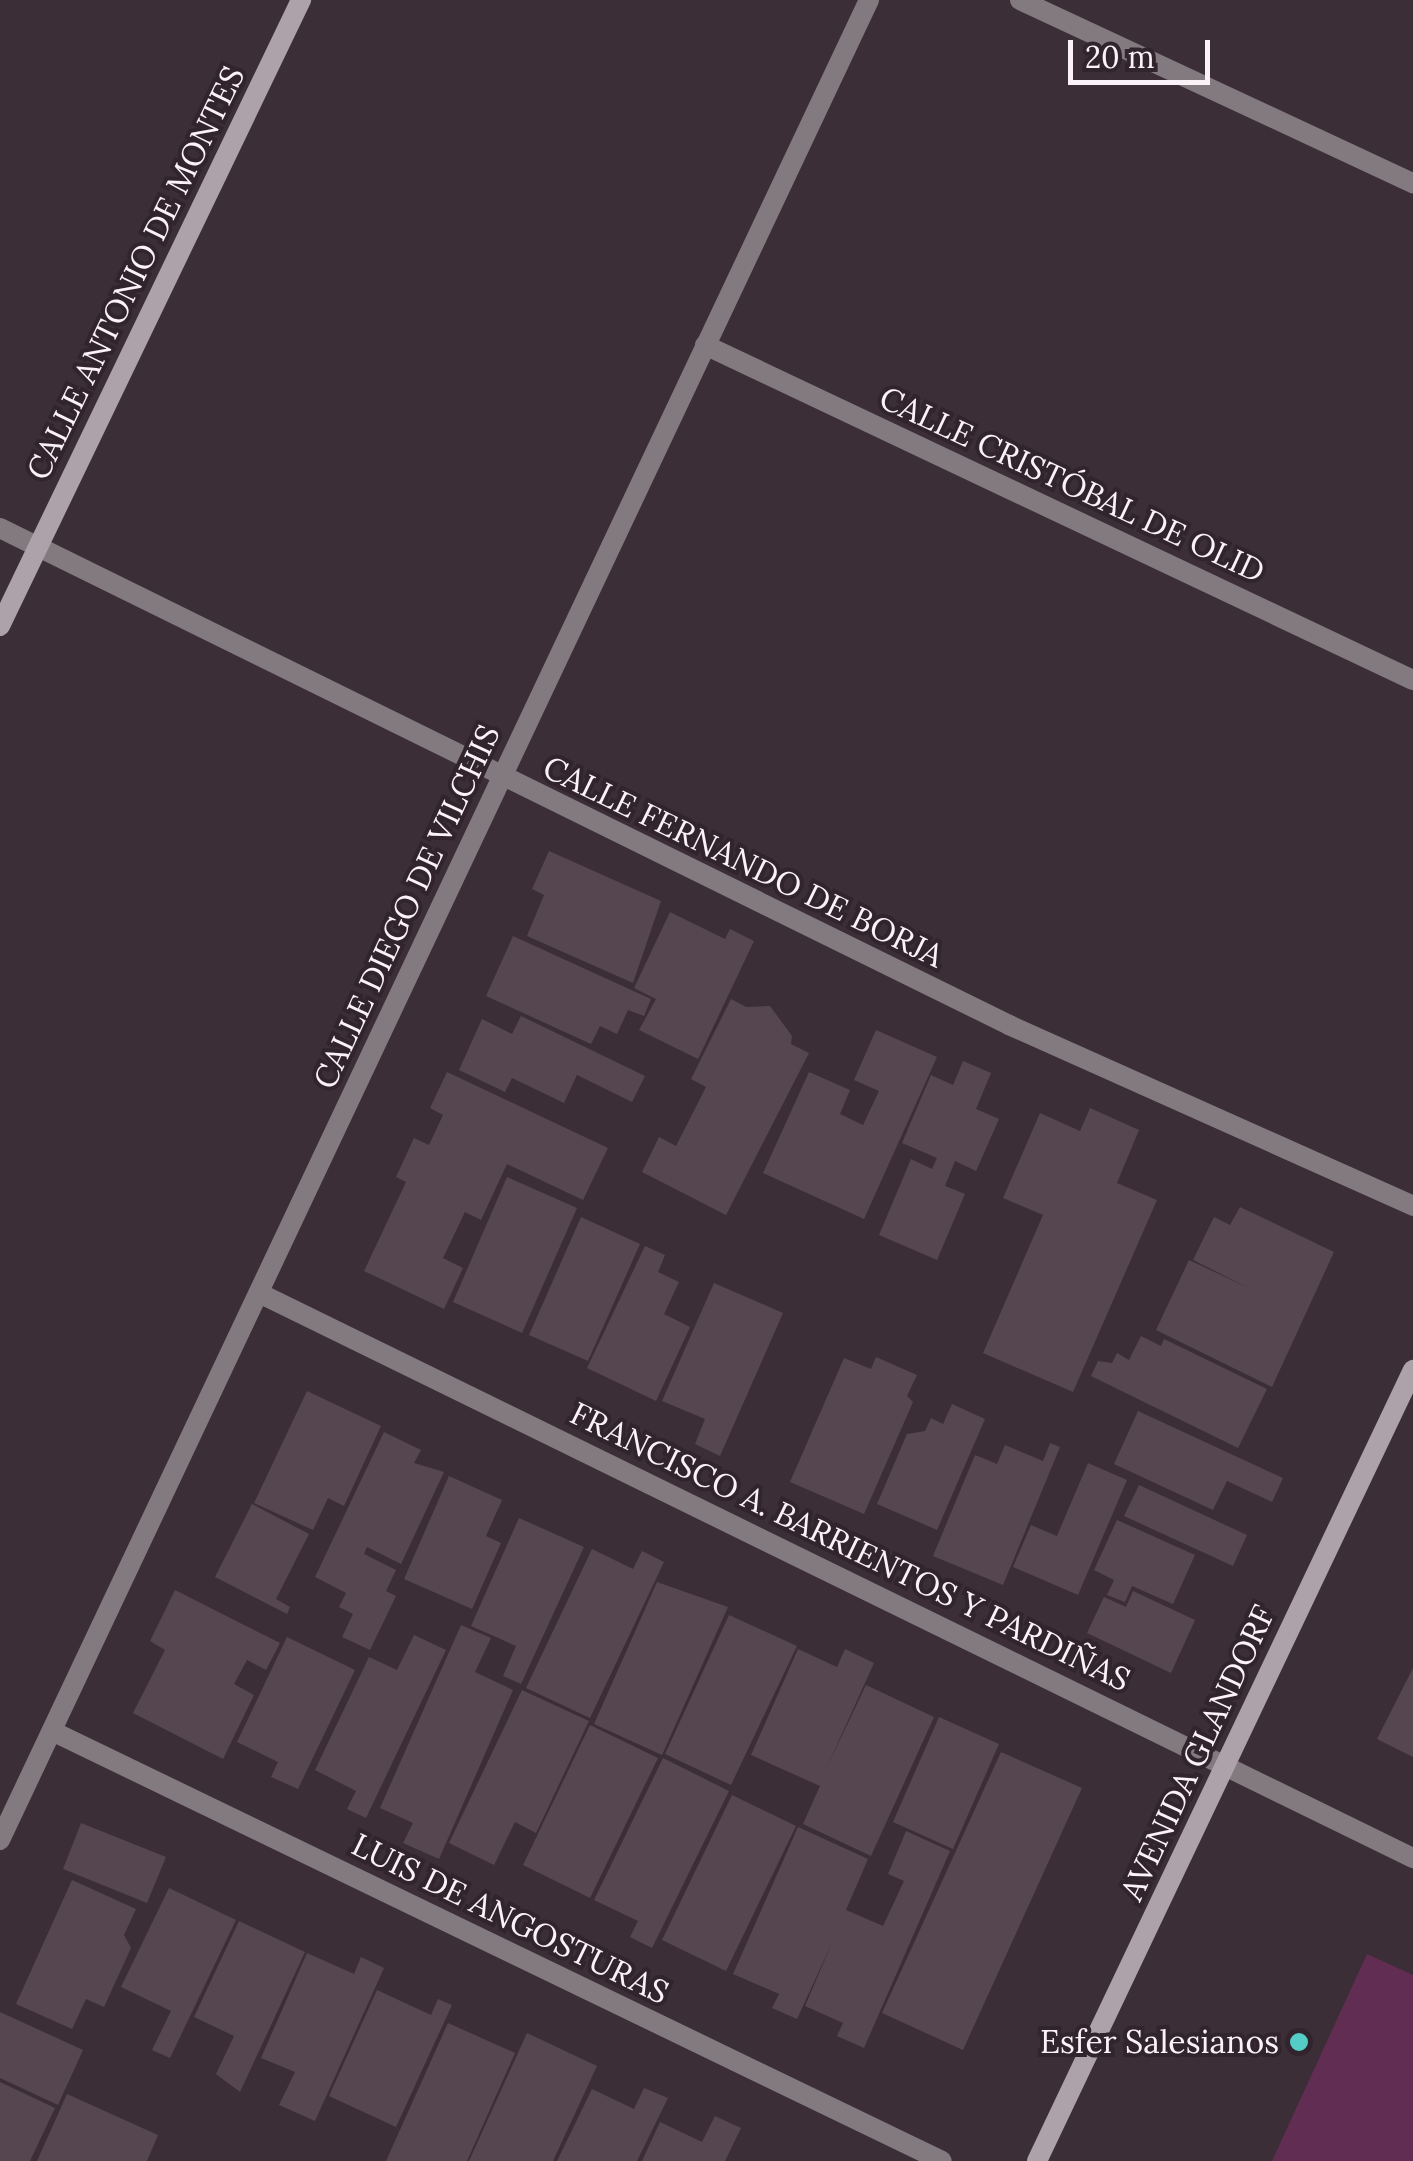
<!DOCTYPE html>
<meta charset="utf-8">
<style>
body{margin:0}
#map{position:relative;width:1413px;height:2161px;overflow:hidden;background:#3c2e37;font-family:Lora,serif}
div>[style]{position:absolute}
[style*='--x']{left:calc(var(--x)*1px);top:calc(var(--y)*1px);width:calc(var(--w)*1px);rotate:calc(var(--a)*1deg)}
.green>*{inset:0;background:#612d52}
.building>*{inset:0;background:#554650}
.street>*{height:20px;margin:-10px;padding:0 10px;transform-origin:10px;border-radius:10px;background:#827a7f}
.secondary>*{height:20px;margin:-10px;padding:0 10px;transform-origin:10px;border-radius:10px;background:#aea2aa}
.dots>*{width:28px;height:28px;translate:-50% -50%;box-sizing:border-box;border:5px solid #31242d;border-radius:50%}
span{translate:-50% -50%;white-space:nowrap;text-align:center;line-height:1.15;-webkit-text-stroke:8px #31242d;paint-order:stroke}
.street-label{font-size:32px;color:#fbf2f7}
.poi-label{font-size:32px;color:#fbf2f7}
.right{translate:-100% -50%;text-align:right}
.scale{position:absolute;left:1068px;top:40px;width:142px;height:45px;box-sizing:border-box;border:5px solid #fbf2f7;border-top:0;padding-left:12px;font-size:30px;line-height:35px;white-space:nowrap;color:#fbf2f7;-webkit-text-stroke:8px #31242d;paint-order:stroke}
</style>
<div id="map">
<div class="green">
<div style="clip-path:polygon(1367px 1954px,1413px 1975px,1413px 2161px,1272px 2161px)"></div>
</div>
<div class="building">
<div style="clip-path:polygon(549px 851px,661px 901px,633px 983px,527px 936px,544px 895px,532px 889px)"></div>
<div style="clip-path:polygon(670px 912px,725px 939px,730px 929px,754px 941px,698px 1059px,639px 1030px,656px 999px,634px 988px)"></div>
<div style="clip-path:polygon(513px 936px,651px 999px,644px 1016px,628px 1010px,617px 1034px,600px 1026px,591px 1044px,486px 996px)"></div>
<div style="clip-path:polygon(731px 999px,746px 1007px,770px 1006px,792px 1036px,791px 1044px,809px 1053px,726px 1215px,642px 1172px,659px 1137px,676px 1146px,706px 1087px,691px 1079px)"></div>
<div style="clip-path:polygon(521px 1016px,645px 1076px,632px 1102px,577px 1075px,564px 1103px,512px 1078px,505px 1092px,459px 1070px,482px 1019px,512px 1034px)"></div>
<div style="clip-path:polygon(876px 1030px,937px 1057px,864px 1219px,763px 1173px,809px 1072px,850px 1090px,840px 1114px,863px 1125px,879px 1091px,854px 1080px)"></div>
<div style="clip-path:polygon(963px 1061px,991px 1073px,976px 1109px,999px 1119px,976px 1171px,955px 1161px,945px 1186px,965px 1194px,937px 1260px,879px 1235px,911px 1159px,932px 1169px,937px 1158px,902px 1143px,931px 1075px,953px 1085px)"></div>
<div style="clip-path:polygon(447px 1072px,608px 1148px,583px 1200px,507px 1164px,481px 1220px,465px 1212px,443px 1258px,463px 1268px,444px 1309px,364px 1271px,406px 1182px,396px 1177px,414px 1138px,429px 1145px,443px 1115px,430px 1108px)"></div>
<div style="clip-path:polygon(1090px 1108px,1139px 1130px,1117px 1183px,1157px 1200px,1073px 1392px,983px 1353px,1043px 1215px,1003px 1198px,1040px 1113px,1080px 1131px)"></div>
<div style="clip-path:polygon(507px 1177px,577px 1208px,522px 1333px,453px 1302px)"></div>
<div style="clip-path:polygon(1240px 1207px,1334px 1252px,1272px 1387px,1156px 1330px,1189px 1260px,1251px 1289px,1193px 1260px,1214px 1217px,1230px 1225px)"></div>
<div style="clip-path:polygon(581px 1217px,640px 1244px,588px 1361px,529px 1335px)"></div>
<div style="clip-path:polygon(645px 1246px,665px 1255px,658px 1272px,679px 1282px,664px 1314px,690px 1327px,656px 1401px,587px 1368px)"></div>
<div style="clip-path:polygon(714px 1283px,783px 1313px,720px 1456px,695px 1444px,705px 1419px,662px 1401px)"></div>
<div style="clip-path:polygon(1141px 1336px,1161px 1346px,1164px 1339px,1267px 1389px,1238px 1448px,1091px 1376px,1098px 1361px,1112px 1363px,1117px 1353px,1129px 1360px)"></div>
<div style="clip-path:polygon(876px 1357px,917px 1375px,907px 1396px,913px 1402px,864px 1514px,790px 1482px,844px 1358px,871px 1369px)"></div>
<div style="clip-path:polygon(307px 1391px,381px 1426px,344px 1506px,328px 1498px,313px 1530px,254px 1503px)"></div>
<div style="clip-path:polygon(952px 1404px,985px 1419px,937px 1530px,877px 1504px,907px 1434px,925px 1431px,931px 1418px,943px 1424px)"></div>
<div style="clip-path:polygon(1138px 1411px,1283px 1478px,1272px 1502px,1227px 1481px,1213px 1510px,1114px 1464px)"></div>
<div style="clip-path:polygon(384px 1432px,421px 1450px,414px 1463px,444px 1472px,401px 1564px,367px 1547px,364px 1554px,396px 1570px,386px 1591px,396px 1596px,370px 1650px,342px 1637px,353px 1614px,339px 1607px,346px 1593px,315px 1577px)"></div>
<div style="clip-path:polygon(1050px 1443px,1060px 1447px,1003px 1585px,933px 1556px,975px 1455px,997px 1464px,1005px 1445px,1043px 1461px)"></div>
<div style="clip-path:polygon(1088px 1463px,1127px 1480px,1078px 1595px,1013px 1567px,1031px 1525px,1057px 1536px)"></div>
<div style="clip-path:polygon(449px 1476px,502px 1500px,486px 1536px,501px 1543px,472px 1609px,404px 1579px)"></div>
<div style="clip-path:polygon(1139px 1485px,1247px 1535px,1233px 1566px,1124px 1516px)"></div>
<div style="clip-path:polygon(252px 1504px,309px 1534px,276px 1599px,290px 1607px,287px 1614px,215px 1577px)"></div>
<div style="clip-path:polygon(519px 1518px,584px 1547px,521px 1684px,503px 1676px,516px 1646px,471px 1626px)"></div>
<div style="clip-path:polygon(1117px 1520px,1195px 1555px,1173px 1604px,1132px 1586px,1125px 1602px,1107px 1595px,1114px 1580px,1094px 1570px)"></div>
<div style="clip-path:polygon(592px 1549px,633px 1569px,642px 1551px,664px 1562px,590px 1718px,526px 1688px)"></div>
<div style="clip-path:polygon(657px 1582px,728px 1607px,662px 1755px,594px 1724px)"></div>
<div style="clip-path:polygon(175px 1590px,280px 1643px,266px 1670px,247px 1660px,234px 1684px,254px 1695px,223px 1759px,133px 1713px,165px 1650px,150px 1641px)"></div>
<div style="clip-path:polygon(1133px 1591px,1195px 1620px,1171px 1673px,1087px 1633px,1104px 1597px,1126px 1607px)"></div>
<div style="clip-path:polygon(729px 1615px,797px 1646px,731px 1785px,665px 1754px)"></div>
<div style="clip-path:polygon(461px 1625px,491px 1638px,475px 1672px,513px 1690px,439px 1859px,403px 1843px,413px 1823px,380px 1808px)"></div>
<div style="clip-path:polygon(414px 1635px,446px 1650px,366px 1818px,347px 1809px,356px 1791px,315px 1770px,369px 1657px,397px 1670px)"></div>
<div style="clip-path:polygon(287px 1637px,355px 1670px,298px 1789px,271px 1777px,278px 1762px,237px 1742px)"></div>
<div style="clip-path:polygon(798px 1649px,837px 1667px,845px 1649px,874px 1663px,826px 1769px,866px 1685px,934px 1717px,871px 1856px,803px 1824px,820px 1786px,751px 1755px)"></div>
<div style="clip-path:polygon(1413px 1668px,1413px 1757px,1377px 1739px)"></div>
<div style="clip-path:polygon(522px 1690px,589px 1721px,536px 1833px,515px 1822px,494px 1865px,449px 1843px)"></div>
<div style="clip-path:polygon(939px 1717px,999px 1744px,953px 1849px,893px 1822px)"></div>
<div style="clip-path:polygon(590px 1725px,658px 1758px,590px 1898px,523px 1865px)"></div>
<div style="clip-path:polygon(1001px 1752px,1082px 1788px,963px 2050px,882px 2013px)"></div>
<div style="clip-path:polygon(663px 1758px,729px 1791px,652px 1948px,630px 1937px,638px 1921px,594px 1900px)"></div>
<div style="clip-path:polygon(732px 1795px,796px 1826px,726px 1971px,662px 1940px)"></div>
<div style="clip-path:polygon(81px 1823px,166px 1857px,147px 1903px,63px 1869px)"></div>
<div style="clip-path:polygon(798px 1827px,868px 1859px,846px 1910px,883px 1926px,904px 1881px,888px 1874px,906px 1831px,950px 1851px,864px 2048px,837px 2036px,843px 2023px,805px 2006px,832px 1943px,797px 2019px,772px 2008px,779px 1994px,733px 1974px)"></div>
<div style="clip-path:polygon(72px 1880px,136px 1909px,124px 1935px,131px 1948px,104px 2007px,86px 1999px,72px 2029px,16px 2004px)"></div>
<div style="clip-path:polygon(169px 1888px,236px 1920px,170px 2058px,152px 2050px,171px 2011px,121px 1987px)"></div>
<div style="clip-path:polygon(239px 1921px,305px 1952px,240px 2092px,216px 2074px,234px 2036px,194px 2017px)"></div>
<div style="clip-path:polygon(307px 1953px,354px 1974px,361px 1957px,384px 1968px,315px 2121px,279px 2105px,295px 2072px,261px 2058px)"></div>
<div style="clip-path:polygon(377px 1990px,431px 2015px,438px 1999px,452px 2005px,396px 2127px,329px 2096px)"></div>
<div style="clip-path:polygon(0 2012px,83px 2050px,58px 2105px,0 2078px)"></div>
<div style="clip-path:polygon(448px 2023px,515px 2053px,467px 2161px,386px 2161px)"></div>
<div style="clip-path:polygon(527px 2033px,597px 2066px,553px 2161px,469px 2161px)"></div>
<div style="clip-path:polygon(0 2082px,55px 2108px,30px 2161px,0 2161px)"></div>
<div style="clip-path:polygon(644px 2088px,668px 2098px,637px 2161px,557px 2161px,592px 2089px,634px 2109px)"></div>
<div style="clip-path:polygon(67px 2094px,158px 2135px,147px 2161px,37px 2161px)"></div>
<div style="clip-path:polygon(715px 2116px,741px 2128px,725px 2161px,642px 2161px,660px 2122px,702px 2142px)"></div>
</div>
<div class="street">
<div style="--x:1020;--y:0;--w:434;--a:25"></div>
<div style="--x:705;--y:345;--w:783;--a:25.32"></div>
<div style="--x:0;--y:528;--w:1125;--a:26.22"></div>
<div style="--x:1009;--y:1025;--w:443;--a:24.1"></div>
<div style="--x:259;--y:1293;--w:1285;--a:26.09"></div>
<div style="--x:52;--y:1731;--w:988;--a:25.79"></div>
<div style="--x:0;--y:1840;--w:2035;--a:-64.72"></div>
</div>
<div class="secondary">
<div style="--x:0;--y:626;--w:695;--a:-64.32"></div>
<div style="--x:1037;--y:2161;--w:876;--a:-64.58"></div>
</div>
<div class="dots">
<div style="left:1299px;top:2042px;background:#54cdc7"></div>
</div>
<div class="street-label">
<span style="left:136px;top:273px;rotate:-64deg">CALLE ANTONIO DE MONTES</span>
<span style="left:1072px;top:485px;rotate:25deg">CALLE CRISTÓBAL DE OLID</span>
<span style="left:743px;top:862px;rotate:26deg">CALLE FERNANDO DE BORJA</span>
<span style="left:407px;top:907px;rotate:-65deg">CALLE DIEGO DE VILCHIS</span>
<span style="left:850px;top:1547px;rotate:26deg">FRANCISCO A. BARRIENTOS Y PARDIÑAS</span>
<span style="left:1198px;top:1753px;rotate:-65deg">AVENIDA GLANDORF</span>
<span style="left:510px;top:1919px;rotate:26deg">LUIS DE ANGOSTURAS</span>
</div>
<div class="poi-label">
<span class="right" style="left:1279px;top:2042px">Esfer Salesianos</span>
</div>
<div class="scale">20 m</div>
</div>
